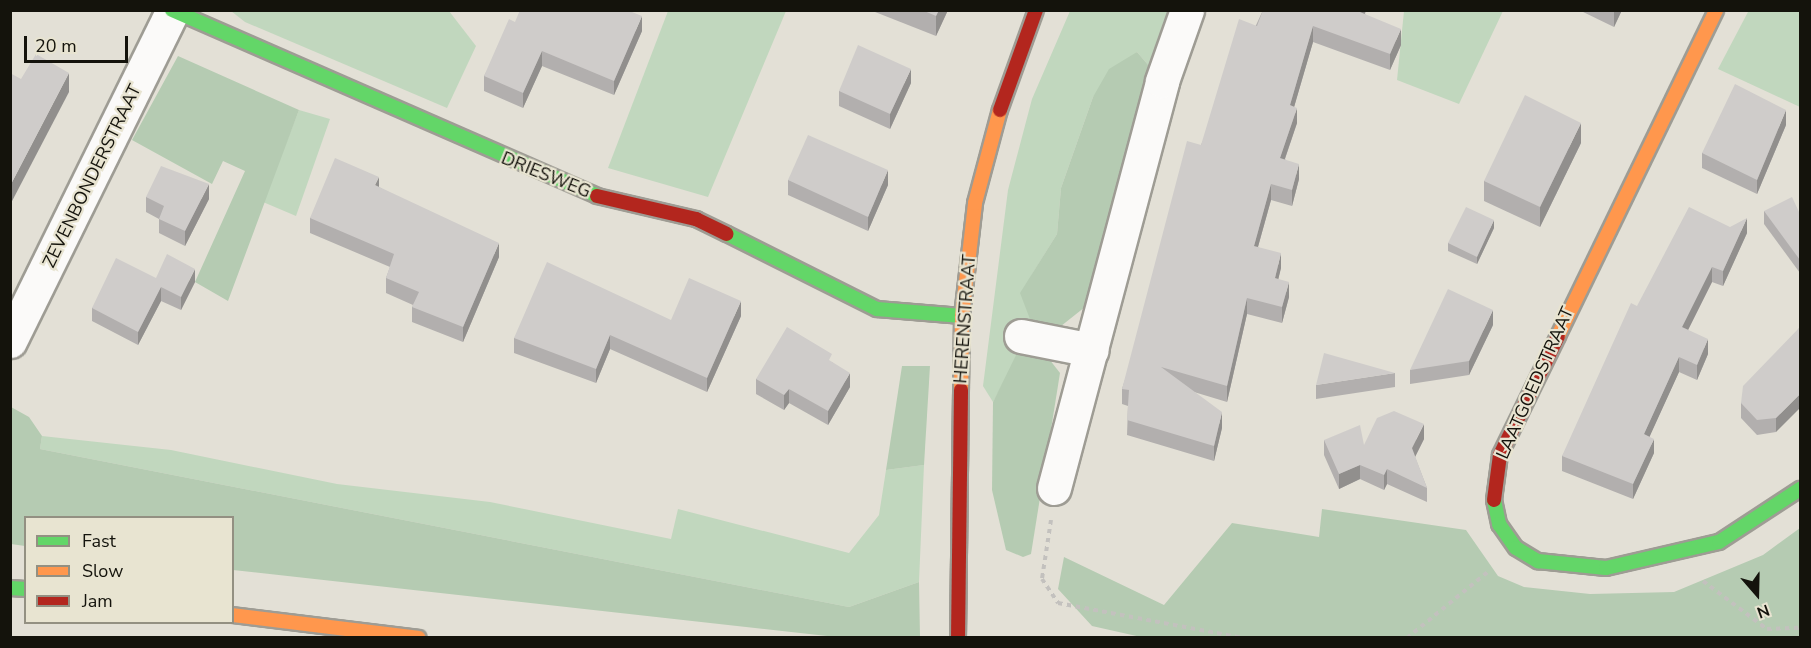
<!DOCTYPE html>
<style>
body{margin:0}
#map{position:relative;width:1811px;height:648px;overflow:hidden;background:#e3e0d6;font-family:"Nunito Sans",sans-serif}
div>[style]{position:absolute}
[style*='--x']{left:calc(var(--x)*1px);top:calc(var(--y)*1px);width:calc(var(--w)*1px);rotate:calc(var(--a)*1deg)}
.green>*{inset:0;background:#c1d7be}
.forest>*{inset:0;background:#b5cbb2}
.path>*{height:4px;margin-top:-2px;transform-origin:0;background:repeating-linear-gradient(90deg,#c3c1be 0 4.5px,transparent 0 9px)}
.roads{filter:drop-shadow(2px 0 #9e9c94) drop-shadow(-2px 0 #9e9c94) drop-shadow(0 2px #9e9c94) drop-shadow(0 -2px #9e9c94)}
.street>*{height:33px;margin:-16.5px;padding:0 16.5px;transform-origin:16.5px;border-radius:16.5px;background:#fbfaf9}
.fast>*{height:14px;margin:-7px;padding:0 7px;transform-origin:7px;border-radius:7px;background:#63d668}
.slow>*{height:14px;margin:-7px;padding:0 7px;transform-origin:7px;border-radius:7px;background:#ff974d}
.jam>*{height:14px;margin:-7px;padding:0 7px;transform-origin:7px;border-radius:7px;background:#b3261e}
.wall>*{inset:0;background:#b2afae}
.shaded-wall>*{inset:0;background:#918f8d}
.building>*{inset:0;background:#cfccca}
span{translate:-50% -50%;white-space:nowrap;text-align:center;line-height:1.15;-webkit-text-stroke:4.5px #e8e4d1;paint-order:stroke}
.street-label{font-size:18px;color:#14130c}
.frame{position:absolute;inset:0;border:12px solid #14130c;pointer-events:none}
.legend{position:absolute;left:24px;top:516px;width:210px;height:108px;box-sizing:border-box;background:#e8e4d1;border:2px solid #939082;margin:0;padding:8px 10px;list-style:none;font-size:18px;color:#14130c}
.legend li{display:flex;align-items:center;gap:12px;height:30px}
.legend b{width:30px;border:2px solid #939082}
.north{position:absolute;left:1727px;top:564px;width:60px;height:60px;-webkit-text-stroke:4px #e8e4d1;paint-order:stroke;rotate:160deg;font-size:16px;font-weight:700;line-height:24px;text-align:center;color:#14130c}
.north::after{content:'';display:block;margin:auto;width:21px;height:27px;background:#14130c;clip-path:polygon(50% 0,100% 100%,50% 72%,0 100%)}
.scale{position:absolute;left:24px;top:36px;width:104px;height:27px;box-sizing:border-box;border:3px solid #14130c;border-top:0;padding-left:8px;font-size:18px;line-height:21px;white-space:nowrap;color:#14130c;-webkit-text-stroke:4px #e8e4d1;paint-order:stroke}
</style>
<div id="map">
<div class="green">
<div style="clip-path:polygon(1749px 10px,1800px 11px,1800px 107px,1718px 69px)"></div>
<div style="clip-path:polygon(231px 11px,449px 11px,476px 46px,447px 108px,245px 22px)"></div>
<div style="clip-path:polygon(668px 11px,786px 11px,708px 197px,608px 168px)"></div>
<div style="clip-path:polygon(1070px 11px,1171px 11px,1149px 66px,1137px 52px,1093px 97px,1061px 188px,1057px 234px,1031px 276px,1033px 327px,993px 402px,983px 386px,1008px 190px,1032px 99px)"></div>
<div style="clip-path:polygon(1404px 11px,1503px 11px,1459px 104px,1397px 80px)"></div>
<div style="clip-path:polygon(299px 110px,330px 119px,296px 216px,263px 202px)"></div>
<div style="clip-path:polygon(42px 436px,171px 450px,337px 484px,490px 502px,671px 539px,678px 509px,849px 553px,879px 515px,886px 470px,924px 465px,919px 582px,849px 607px,40px 449px)"></div>
</div>
<div class="forest">
<div style="clip-path:polygon(1137px 52px,1149px 66px,1085px 307px,1056px 330px,1033px 327px,1020px 293px,1057px 234px,1061px 188px,1093px 97px,1109px 69px)"></div>
<div style="clip-path:polygon(178px 56px,299px 110px,228px 301px,195px 282px,245px 171px,223px 161px,212px 184px,132px 140px)"></div>
<div style="clip-path:polygon(1020px 347px,1046px 355px,1060px 373px,1031px 554px,1023px 557px,1006px 550px,992px 490px,993px 402px)"></div>
<div style="clip-path:polygon(902px 366px,930px 366px,924px 465px,886px 470px)"></div>
<div style="clip-path:polygon(11px 407px,29px 417px,42px 436px,40px 449px,849px 607px,919px 582px,920px 637px,836px 637px,233px 570px,232px 518px,26px 518px,25px 546px,11px 544px)"></div>
<div style="clip-path:polygon(1322px 509px,1466px 530px,1498px 576px,1524px 587px,1590px 594px,1674px 592px,1763px 555px,1800px 528px,1800px 637px,1141px 637px,1092px 626px,1058px 589px,1064px 557px,1164px 605px,1232px 523px,1319px 537px)"></div>
</div>
<div class="path">
<div style="--x:1051;--y:520;--w:60;--a:98.7"></div>
<div style="--x:1042;--y:579;--w:29;--a:56"></div>
<div style="--x:1058;--y:603;--w:189;--a:10.7"></div>
<div style="--x:1703;--y:581;--w:80;--a:36.9"></div>
<div style="--x:1767;--y:629;--w:33;--a:-2"></div>
<div style="--x:1407;--y:638;--w:107;--a:-39.3"></div>
</div>
<div class="roads">
<div class="street">
<div style="--x:1021;--y:336;--w:72;--a:11.2"></div>
<div style="--x:10;--y:341;--w:364;--a:-63.8"></div>
<div style="--x:1054;--y:488;--w:421;--a:-75.1"></div>
<div style="--x:1162;--y:81;--w:75;--a:-70.6"></div>
</div>
<div class="fast">
<div style="--x:172;--y:10;--w:464;--a:23.6"></div>
<div style="--x:727;--y:234;--w:168;--a:26.6"></div>
<div style="--x:877;--y:309;--w:85;--a:4.7"></div>
<div style="--x:1494;--y:500;--w:25;--a:78"></div>
<div style="--x:1499;--y:524;--w:29;--a:55"></div>
<div style="--x:1516;--y:548;--w:26;--a:31"></div>
<div style="--x:1538;--y:561;--w:68;--a:5.9"></div>
<div style="--x:1606;--y:568;--w:116;--a:-13"></div>
<div style="--x:1719;--y:542;--w:97;--a:-33.2"></div>
<div style="--x:10;--y:588;--w:16;--a:4"></div>
</div>
<div class="slow">
<div style="--x:1558;--y:336;--w:362;--a:-64.1"></div>
<div style="--x:961;--y:390;--w:74;--a:-89.2"></div>
<div style="--x:962;--y:316;--w:114;--a:-83.4"></div>
<div style="--x:975;--y:203;--w:96;--a:-75"></div>
<div style="--x:232;--y:615;--w:188;--a:7"></div>
</div>
<div class="jam">
<div style="--x:1000;--y:110;--w:106;--a:-70.2"></div>
<div style="--x:597;--y:196;--w:102;--a:13.1"></div>
<div style="--x:696;--y:219;--w:34;--a:26"></div>
<div style="--x:1494;--y:500;--w:45;--a:-82.4"></div>
<div style="--x:1500;--y:455;--w:132;--a:-64"></div>
<div style="--x:958;--y:638;--w:248;--a:-89.3"></div>
</div>
</div>
<div class="wall">
<div style="clip-path:polygon(870px 10px,948px 10px,936px 36px)"></div>
<div style="clip-path:polygon(1263px 10px,1366px 10px,1365px 14px,1401px 45px,1390px 70px,1313px 42px,1294px 107px,1297px 123px,1285px 159px,1299px 179px,1292px 206px,1271px 200px,1258px 247px,1281px 268px,1278px 279px,1289px 297px,1282px 323px,1247px 314px,1227px 402px,1194px 392px,1222px 428px,1214px 461px,1127px 435px,1128px 406px,1122px 404px,1122px 389px,1201px 145px)"></div>
<div style="clip-path:polygon(1579px 10px,1622px 10px,1614px 27px)"></div>
<div style="clip-path:polygon(515px 22px,642px 31px,614px 95px,542px 66px,523px 108px,484px 91px,484px 76px)"></div>
<div style="clip-path:polygon(911px 83px,890px 129px,839px 106px,839px 91px)"></div>
<div style="clip-path:polygon(1786px 125px,1757px 194px,1702px 168px,1702px 153px)"></div>
<div style="clip-path:polygon(1581px 143px,1540px 227px,1484px 201px,1484px 181px)"></div>
<div style="clip-path:polygon(788px 180px,888px 185px,868px 231px,788px 195px)"></div>
<div style="clip-path:polygon(379px 187px,499px 257px,463px 342px,412px 322px,412px 307px,413px 305px,386px 293px,386px 278px,390px 267px,310px 233px,310px 218px)"></div>
<div style="clip-path:polygon(146px 197px,209px 199px,185px 246px,159px 233px,159px 219px,146px 212px)"></div>
<div style="clip-path:polygon(1764px 211px,1800px 214px,1800px 273px,1764px 224px)"></div>
<div style="clip-path:polygon(1730px 227px,1747px 233px,1723px 286px,1712px 282px,1688px 330px,1708px 354px,1697px 380px,1679px 372px,1649px 437px,1654px 453px,1633px 499px,1562px 471px,1562px 456px)"></div>
<div style="clip-path:polygon(1494px 228px,1477px 264px,1448px 251px,1448px 243px)"></div>
<div style="clip-path:polygon(156px 278px,195px 282px,181px 310px,161px 301px,138px 345px,92px 321px,92px 308px)"></div>
<div style="clip-path:polygon(741px 316px,707px 392px,610px 349px,596px 383px,514px 353px,514px 338px,671px 320px)"></div>
<div style="clip-path:polygon(1493px 325px,1469px 375px,1410px 384px,1410px 370px)"></div>
<div style="clip-path:polygon(1800px 327px,1776px 432px,1757px 435px,1741px 418px,1741px 403px)"></div>
<div style="clip-path:polygon(832px 362px,850px 387px,828px 425px,789px 403px,784px 410px,756px 394px,756px 379px)"></div>
<div style="clip-path:polygon(1395px 373px,1395px 387px,1316px 399px,1316px 385px)"></div>
<div style="clip-path:polygon(1424px 439px,1415px 457px,1427px 488px,1427px 502px,1387px 484px,1384px 490px,1360px 479px,1339px 489px,1324px 455px,1324px 440px,1364px 445px)"></div>
</div>
<div class="shaded-wall">
<div style="clip-path:polygon(939px 10px,948px 10px,936px 36px,936px 16px)"></div>
<div style="clip-path:polygon(1360px 10px,1366px 10px,1360px 27px)"></div>
<div style="clip-path:polygon(1614px 10px,1622px 10px,1614px 27px)"></div>
<div style="clip-path:polygon(642px 16px,642px 31px,614px 95px,614px 81px)"></div>
<div style="clip-path:polygon(1313px 26px,1313px 42px,1290px 121px,1290px 105px)"></div>
<div style="clip-path:polygon(1401px 29px,1401px 45px,1390px 70px,1390px 54px)"></div>
<div style="clip-path:polygon(542px 51px,542px 66px,523px 108px,523px 93px)"></div>
<div style="clip-path:polygon(911px 69px,911px 83px,890px 129px,890px 114px)"></div>
<div style="clip-path:polygon(69px 73px,69px 92px,10px 205px,10px 186px)"></div>
<div style="clip-path:polygon(1297px 108px,1297px 123px,1280px 173px,1280px 158px)"></div>
<div style="clip-path:polygon(1786px 110px,1786px 125px,1757px 194px,1757px 180px)"></div>
<div style="clip-path:polygon(1581px 123px,1581px 143px,1540px 227px,1540px 207px)"></div>
<div style="clip-path:polygon(1299px 164px,1299px 179px,1292px 206px,1292px 190px)"></div>
<div style="clip-path:polygon(888px 170px,888px 185px,868px 231px,868px 217px)"></div>
<div style="clip-path:polygon(379px 177px,379px 192px,375px 185px)"></div>
<div style="clip-path:polygon(209px 184px,209px 199px,185px 246px,185px 231px)"></div>
<div style="clip-path:polygon(1271px 184px,1271px 200px,1254px 261px,1254px 246px)"></div>
<div style="clip-path:polygon(1747px 218px,1747px 233px,1723px 286px,1723px 271px)"></div>
<div style="clip-path:polygon(1494px 220px,1494px 228px,1477px 264px,1477px 257px)"></div>
<div style="clip-path:polygon(499px 243px,499px 257px,463px 342px,463px 327px)"></div>
<div style="clip-path:polygon(1281px 253px,1281px 268px,1275px 293px,1275px 278px)"></div>
<div style="clip-path:polygon(1712px 267px,1712px 282px,1682px 342px,1682px 327px)"></div>
<div style="clip-path:polygon(195px 269px,195px 282px,181px 310px,181px 297px)"></div>
<div style="clip-path:polygon(1289px 282px,1289px 297px,1282px 323px,1282px 307px)"></div>
<div style="clip-path:polygon(161px 287px,161px 301px,138px 345px,138px 332px)"></div>
<div style="clip-path:polygon(1247px 298px,1247px 314px,1227px 402px,1227px 386px)"></div>
<div style="clip-path:polygon(741px 301px,741px 316px,707px 392px,707px 378px)"></div>
<div style="clip-path:polygon(1493px 310px,1493px 325px,1469px 375px,1469px 361px)"></div>
<div style="clip-path:polygon(610px 335px,610px 349px,596px 383px,596px 369px)"></div>
<div style="clip-path:polygon(1708px 339px,1708px 354px,1697px 380px,1697px 365px)"></div>
<div style="clip-path:polygon(1679px 357px,1679px 372px,1644px 449px,1644px 434px)"></div>
<div style="clip-path:polygon(850px 373px,850px 387px,828px 425px,828px 411px)"></div>
<div style="clip-path:polygon(789px 389px,789px 403px,784px 410px,784px 395px)"></div>
<div style="clip-path:polygon(1800px 394px,1800px 408px,1776px 432px,1776px 418px)"></div>
<div style="clip-path:polygon(1222px 412px,1222px 428px,1214px 461px,1214px 446px)"></div>
<div style="clip-path:polygon(1424px 424px,1424px 439px,1412px 463px,1412px 448px)"></div>
<div style="clip-path:polygon(1654px 439px,1654px 453px,1633px 499px,1633px 484px)"></div>
<div style="clip-path:polygon(1360px 465px,1360px 479px,1339px 489px,1339px 474px)"></div>
<div style="clip-path:polygon(1387px 469px,1387px 484px,1384px 490px,1384px 475px)"></div>
</div>
<div class="building">
<div style="clip-path:polygon(520px 10px,627px 10px,642px 16px,614px 81px,542px 51px,523px 93px,484px 76px,509px 19px,515px 22px)"></div>
<div style="clip-path:polygon(922px 10px,939px 10px,936px 16px)"></div>
<div style="clip-path:polygon(1263px 10px,1360px 10px,1360px 12px,1401px 29px,1390px 54px,1313px 26px,1290px 105px,1297px 108px,1280px 158px,1299px 164px,1292px 190px,1271px 184px,1254px 246px,1281px 253px,1275px 278px,1289px 282px,1282px 307px,1247px 298px,1227px 386px,1161px 367px,1222px 412px,1214px 446px,1127px 420px,1129px 390px,1122px 389px,1187px 141px,1201px 145px,1239px 19px,1257px 26px)"></div>
<div style="clip-path:polygon(858px 45px,911px 69px,890px 114px,839px 91px)"></div>
<div style="clip-path:polygon(36px 54px,69px 73px,10px 186px,10px 73px,21px 79px)"></div>
<div style="clip-path:polygon(1735px 84px,1786px 110px,1757px 180px,1702px 153px)"></div>
<div style="clip-path:polygon(1525px 95px,1581px 123px,1540px 207px,1484px 181px)"></div>
<div style="clip-path:polygon(808px 135px,888px 170px,868px 217px,788px 180px)"></div>
<div style="clip-path:polygon(335px 158px,379px 177px,375px 185px,499px 243px,463px 327px,412px 307px,419px 292px,386px 278px,394px 254px,310px 218px)"></div>
<div style="clip-path:polygon(161px 166px,209px 184px,185px 231px,159px 219px,164px 206px,146px 197px)"></div>
<div style="clip-path:polygon(1792px 197px,1800px 214px,1800px 260px,1764px 211px)"></div>
<div style="clip-path:polygon(1466px 207px,1494px 220px,1477px 257px,1448px 243px)"></div>
<div style="clip-path:polygon(1689px 207px,1730px 227px,1747px 218px,1723px 271px,1712px 267px,1682px 327px,1708px 339px,1697px 365px,1679px 357px,1644px 434px,1654px 439px,1633px 484px,1562px 456px,1631px 303px,1637px 306px)"></div>
<div style="clip-path:polygon(167px 254px,195px 269px,181px 297px,161px 287px,138px 332px,92px 308px,116px 258px,156px 278px)"></div>
<div style="clip-path:polygon(547px 262px,671px 320px,689px 278px,741px 301px,707px 378px,610px 335px,596px 369px,514px 338px)"></div>
<div style="clip-path:polygon(1448px 289px,1493px 310px,1469px 361px,1410px 370px)"></div>
<div style="clip-path:polygon(787px 327px,832px 354px,829px 360px,850px 373px,828px 411px,789px 389px,784px 395px,756px 379px)"></div>
<div style="clip-path:polygon(1800px 327px,1800px 394px,1776px 418px,1757px 420px,1741px 403px,1743px 386px)"></div>
<div style="clip-path:polygon(1324px 353px,1395px 373px,1316px 385px)"></div>
<div style="clip-path:polygon(1394px 411px,1424px 424px,1412px 448px,1427px 488px,1387px 469px,1384px 475px,1360px 465px,1339px 474px,1324px 440px,1360px 425px,1364px 445px,1377px 418px)"></div>
</div>
<div class="street-label">
<span style="left:546px;top:175px;rotate:22deg">DRIESWEG</span>
<span style="left:92px;top:176px;rotate:-64deg">ZEVENBONDERSTRAAT</span>
<span style="left:965px;top:319px;rotate:-86deg">HERENSTRAAT</span>
<span style="left:1535px;top:383px;rotate:-66deg">LAATGOEDSTRAAT</span>
</div>
<div class="frame"></div>
<ul class="legend">
<li><b style="height:8px;background:#63d668"></b>Fast</li>
<li><b style="height:8px;background:#ff974d"></b>Slow</li>
<li><b style="height:8px;background:#b3261e"></b>Jam</li>
</ul>
<div class="north">N</div>
<div class="scale">20 m</div>
</div>
